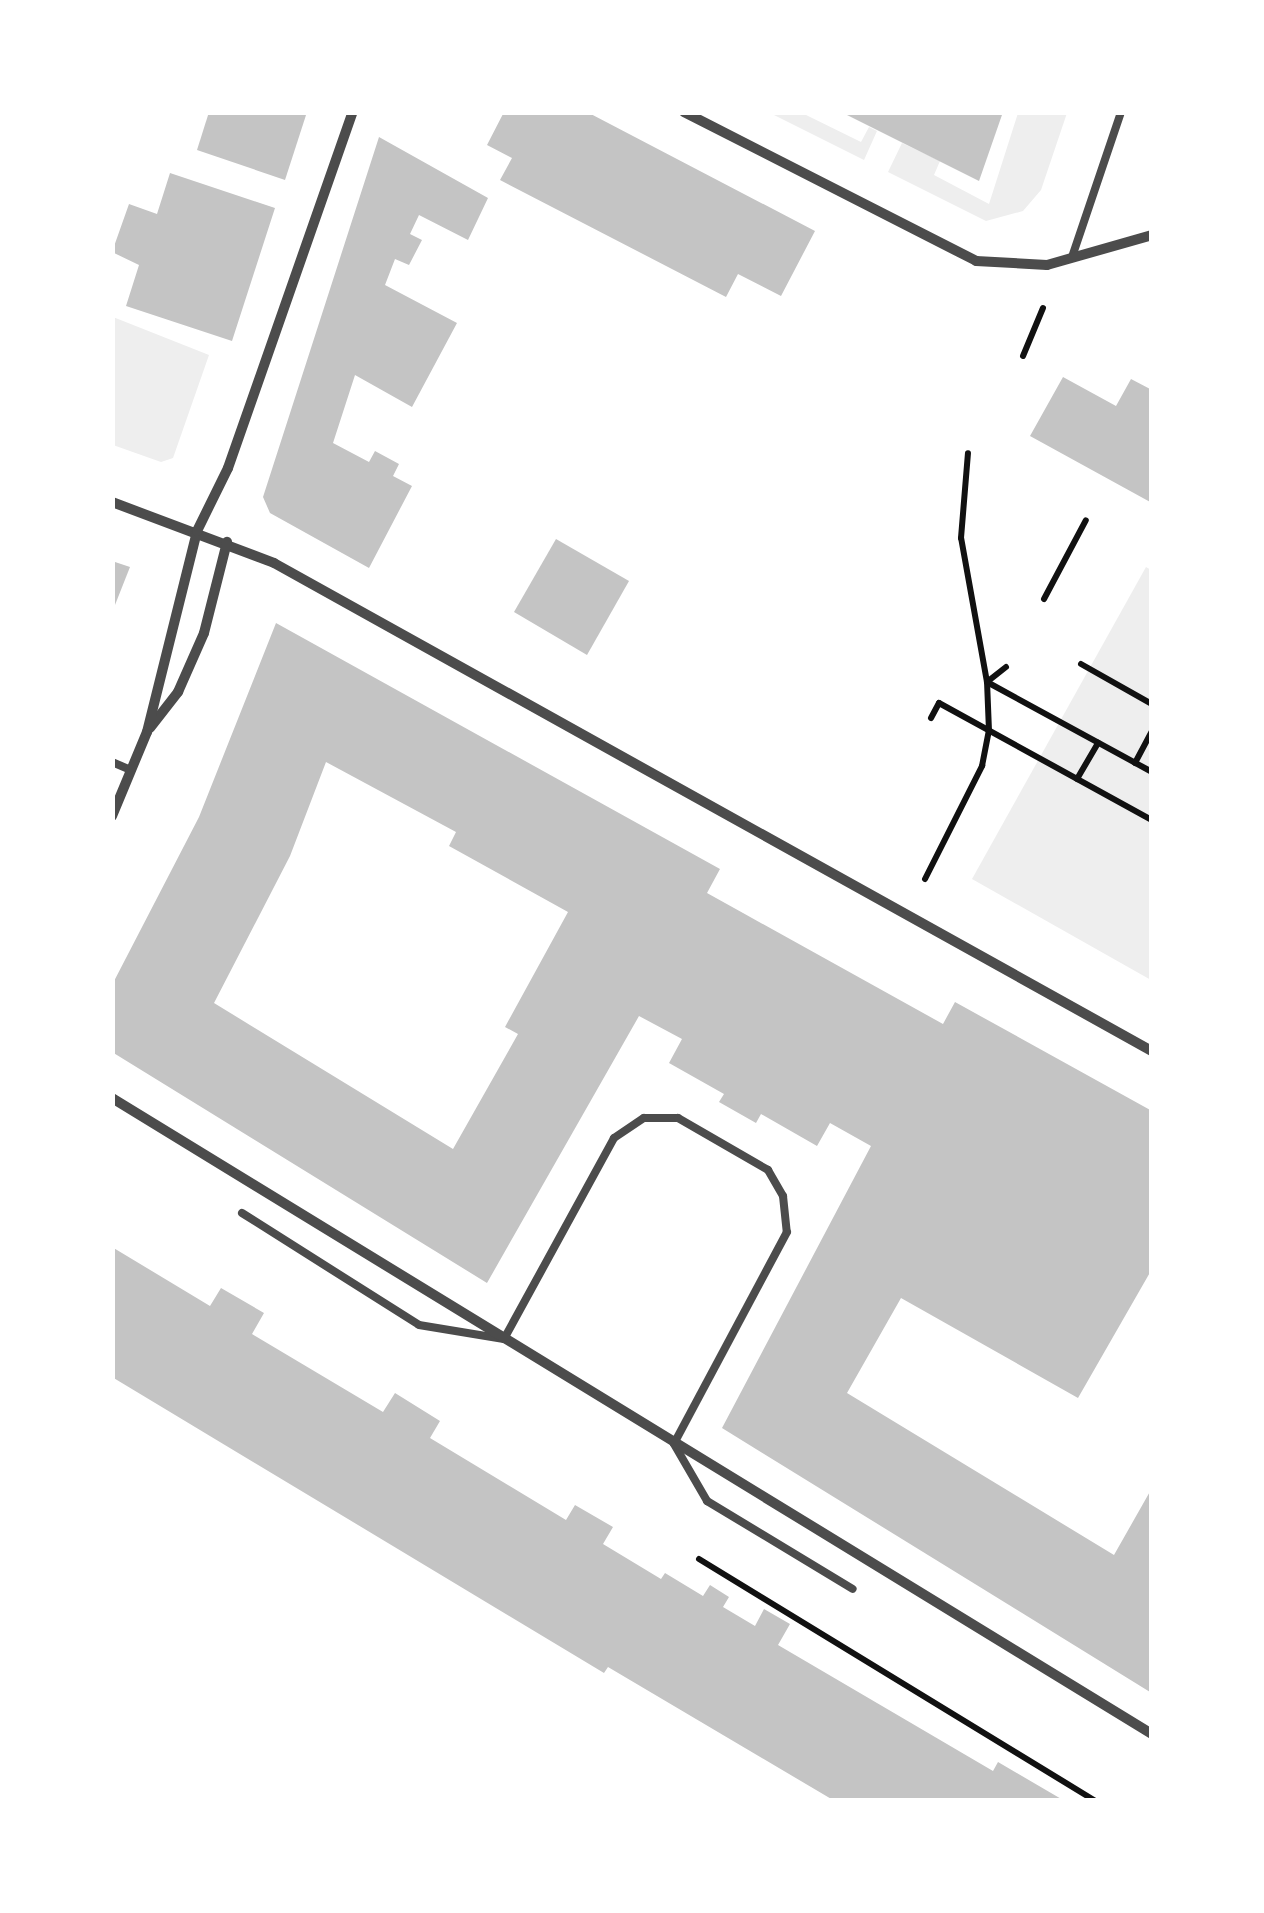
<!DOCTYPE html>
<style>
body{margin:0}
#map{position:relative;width:1264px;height:1913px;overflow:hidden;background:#fff;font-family:Inter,sans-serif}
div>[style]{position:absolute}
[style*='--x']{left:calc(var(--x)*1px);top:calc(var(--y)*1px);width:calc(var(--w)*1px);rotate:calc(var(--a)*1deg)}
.green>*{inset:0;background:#eee}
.building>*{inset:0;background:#c4c4c4}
.path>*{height:6px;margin:-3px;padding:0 3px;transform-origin:3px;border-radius:3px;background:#111}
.service>*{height:8px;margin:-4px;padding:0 4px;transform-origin:4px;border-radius:4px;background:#4c4c4c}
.minor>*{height:10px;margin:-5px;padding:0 5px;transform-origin:5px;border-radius:5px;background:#4c4c4c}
span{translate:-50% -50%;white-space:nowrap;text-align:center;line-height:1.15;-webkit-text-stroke:8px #fff;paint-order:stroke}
.frame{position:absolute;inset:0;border:115px solid #fff;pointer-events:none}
</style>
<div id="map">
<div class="green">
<div style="clip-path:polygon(770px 113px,802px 113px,861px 142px,869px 127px,877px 131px,864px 160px)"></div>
<div style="clip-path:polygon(1018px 113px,1067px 113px,1041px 190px,1023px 211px,986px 221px,888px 172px,902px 143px,940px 161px,934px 175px,989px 204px)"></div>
<div style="clip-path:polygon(113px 317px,209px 355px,173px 458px,161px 462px,113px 445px)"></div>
<div style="clip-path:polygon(1146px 567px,1151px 570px,1151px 980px,972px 879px)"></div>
</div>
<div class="building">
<div style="clip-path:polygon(209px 112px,307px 112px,285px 180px,197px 150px)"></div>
<div style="clip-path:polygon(504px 112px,587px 112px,815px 231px,781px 296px,738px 274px,726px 297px,500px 180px,512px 158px,487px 145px)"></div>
<div style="clip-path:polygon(841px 112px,1003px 112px,979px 181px)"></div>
<div style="clip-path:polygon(379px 137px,488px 198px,468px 240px,419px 215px,410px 234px,422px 240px,409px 265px,395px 259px,385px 285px,457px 323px,412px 407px,355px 375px,333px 443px,369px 462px,375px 451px,399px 464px,393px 476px,412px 486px,369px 568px,270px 513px,263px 497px)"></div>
<div style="clip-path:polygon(170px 173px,275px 208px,232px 341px,126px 306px,139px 265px,112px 252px,129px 204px,157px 214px)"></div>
<div style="clip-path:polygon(1063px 377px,1116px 406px,1131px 379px,1152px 390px,1152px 503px,1030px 436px)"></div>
<div style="clip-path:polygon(556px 539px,629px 581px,587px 655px,514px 612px)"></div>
<div style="clip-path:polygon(112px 561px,130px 567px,113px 610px,112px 610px)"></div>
<div style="clip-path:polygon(evenodd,276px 623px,720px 869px,707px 893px,743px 913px,943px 1024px,955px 1002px,1152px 1111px,1152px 1269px,1078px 1398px,901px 1298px,847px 1393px,1114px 1555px,1152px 1488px,1150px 1692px,722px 1428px,871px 1146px,830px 1123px,817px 1146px,761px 1114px,756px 1123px,719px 1102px,724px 1094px,669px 1063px,682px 1039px,639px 1016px,487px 1283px,112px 1052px,112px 985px,199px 817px,276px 623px,326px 762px,456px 832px,449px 846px,568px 912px,505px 1027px,518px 1034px,453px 1149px,214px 1003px,290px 856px,326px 762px)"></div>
<div style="clip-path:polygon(112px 1247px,210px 1306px,221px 1288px,264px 1313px,252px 1334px,383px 1412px,395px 1393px,440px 1421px,430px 1438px,566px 1520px,575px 1505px,613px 1527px,603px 1544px,661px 1579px,665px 1573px,703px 1596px,710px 1585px,729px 1597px,723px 1607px,755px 1626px,764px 1609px,790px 1624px,778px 1645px,993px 1771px,998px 1762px,1063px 1800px,833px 1800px,608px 1667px,604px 1673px,112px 1377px)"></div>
</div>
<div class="path">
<div style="--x:1023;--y:356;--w:52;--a:-67.4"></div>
<div style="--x:1044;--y:599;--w:89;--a:-62"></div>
<div style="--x:1081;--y:664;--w:81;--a:29.4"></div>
<div style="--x:1006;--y:667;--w:24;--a:142"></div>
<div style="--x:987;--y:682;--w:188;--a:28.6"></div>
<div style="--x:931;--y:718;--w:17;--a:-62"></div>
<div style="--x:939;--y:703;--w:243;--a:28.8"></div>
<div style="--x:1135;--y:763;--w:36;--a:-62"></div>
<div style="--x:1077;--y:779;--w:42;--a:-59.7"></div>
<div style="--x:925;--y:879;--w:127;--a:-63.2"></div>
<div style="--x:982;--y:766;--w:36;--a:-79"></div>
<div style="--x:989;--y:731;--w:49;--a:-92.3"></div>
<div style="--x:987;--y:682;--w:146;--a:-100.2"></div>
<div style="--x:961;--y:538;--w:85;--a:-85.3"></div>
<div style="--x:699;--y:1559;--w:463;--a:31.4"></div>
</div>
<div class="service">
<div style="--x:1072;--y:257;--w:153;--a:-71.3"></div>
<div style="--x:112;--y:762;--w:21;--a:23"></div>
<div style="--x:242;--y:1213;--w:209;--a:32.3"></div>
<div style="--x:419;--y:1325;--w:86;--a:9.4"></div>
<div style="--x:504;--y:1339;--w:229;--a:-61.3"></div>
<div style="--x:614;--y:1138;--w:36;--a:-34"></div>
<div style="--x:644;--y:1118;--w:34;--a:0"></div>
<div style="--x:678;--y:1118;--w:104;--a:30"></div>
<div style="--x:768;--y:1170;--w:30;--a:60"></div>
<div style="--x:783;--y:1196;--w:36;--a:84"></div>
<div style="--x:787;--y:1232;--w:240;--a:118.1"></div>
<div style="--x:674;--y:1444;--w:66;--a:59.9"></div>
<div style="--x:707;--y:1501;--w:170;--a:31.1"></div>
</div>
<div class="minor">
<div style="--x:684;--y:112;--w:328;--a:27"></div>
<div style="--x:976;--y:261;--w:71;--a:3.2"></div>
<div style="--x:1047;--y:265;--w:109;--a:-15.9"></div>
<div style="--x:112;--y:502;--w:173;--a:20.6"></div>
<div style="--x:274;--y:563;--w:1005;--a:29.07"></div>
<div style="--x:150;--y:728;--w:46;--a:-52.1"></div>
<div style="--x:178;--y:692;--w:64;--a:-66.2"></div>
<div style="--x:204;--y:633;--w:94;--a:-75.8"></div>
<div style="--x:112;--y:816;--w:91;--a:-67.4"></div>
<div style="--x:147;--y:732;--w:207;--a:-76"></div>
<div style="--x:197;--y:531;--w:70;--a:-63.8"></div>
<div style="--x:228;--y:468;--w:377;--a:-70.7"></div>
<div style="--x:112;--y:1098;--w:1219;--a:31.45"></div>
</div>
<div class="frame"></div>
</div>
